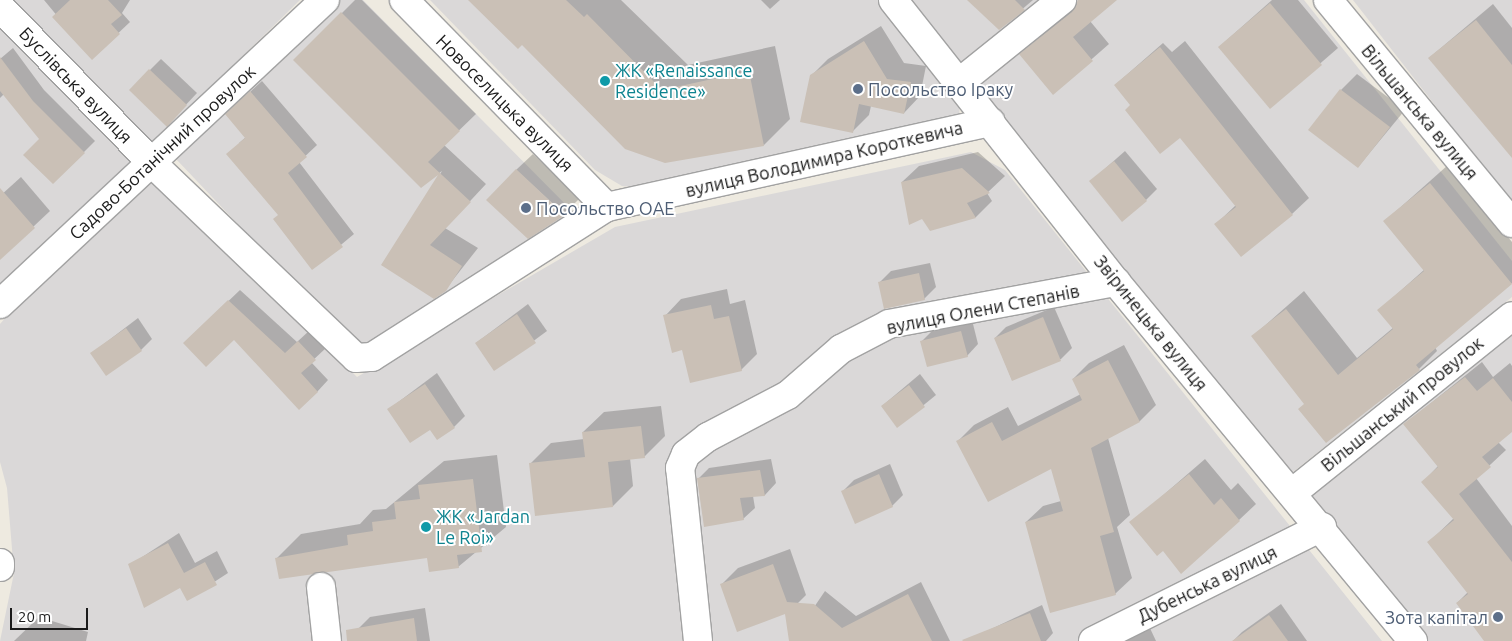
<!DOCTYPE html>
<meta charset="utf-8">
<style>
body{margin:0}
#map{position:relative;width:1512px;height:641px;overflow:hidden;background:#eeeae0;font-family:Ubuntu,sans-serif}
div>[style]{position:absolute}
[style*='--x']{left:calc(var(--x)*1px);top:calc(var(--y)*1px);width:calc(var(--w)*1px);rotate:calc(var(--a)*1deg)}
.residential>*{inset:0;background:#dad8d8}
.shadow>*{inset:0;background:#0003}
.building>*{inset:0;background:#cac0b6}
.roads{filter:drop-shadow(1px 0 #a2a2a2) drop-shadow(-1px 0 #a2a2a2) drop-shadow(0 1px #a2a2a2) drop-shadow(0 -1px #a2a2a2)}
.minor>*{height:28px;margin:-14px;padding:0 14px;transform-origin:14px;border-radius:14px;background:#fff}
.dots>*{width:14px;height:14px;translate:-50% -50%;box-sizing:border-box;border:2px solid #fff;border-radius:50%}
span{translate:-50% -50%;white-space:nowrap;text-align:center;line-height:1.15;-webkit-text-stroke:4px #fff;paint-order:stroke}
.culture-label{font-size:18px;color:#0d838f}
.left{translate:0 -50%;text-align:left}
.street-label{font-size:18px;color:#1b1b1b}
.service-label{font-size:18px;color:#4e5e75}
.right{translate:-100% -50%;text-align:right}
.scale{position:absolute;left:10px;top:608px;width:78px;height:22px;box-sizing:border-box;border:2px solid #1b1b1b;border-top:0;padding-left:6px;font-size:15px;line-height:18px;white-space:nowrap;color:#1b1b1b;-webkit-text-stroke:4px #fff;paint-order:stroke}
</style>
<div id="map">
<div class="residential">
<div style="clip-path:polygon(11px 0,300px 0,154px 143px)"></div>
<div style="clip-path:polygon(339px 0,363px 0,586px 225px,359px 352px,176px 159px)"></div>
<div style="clip-path:polygon(430px 0,879px 0,960px 98px,959px 119px,657px 190px,622px 186px,595px 170px)"></div>
<div style="clip-path:polygon(906px 0,1304px 0,1512px 261px,1512px 297px,1288px 476px)"></div>
<div style="clip-path:polygon(1353px 0,1512px 0,1512px 204px)"></div>
<div style="clip-path:polygon(0 29px,133px 164px,0 286px)"></div>
<div style="clip-path:polygon(971px 152px,1005px 170px,1382px 641px,0 641px,14px 573px,7px 488px,0 462px,0 324px,29px 291px,156px 178px,357px 377px,615px 227px)"></div>
<div style="clip-path:polygon(1512px 332px,1512px 641px,1425px 641px,1305px 493px)"></div>
</div>
<div class="shadow">
<div style="clip-path:polygon(44px 0,130px 0,122px 13px,130px 22px,92px 58px)"></div>
<div style="clip-path:polygon(355px 0,362px 0,476px 114px,444px 145px,486px 184px,445px 228px,478px 248px,445px 290px,382px 265px,442px 171px,421px 186px,295px 60px)"></div>
<div style="clip-path:polygon(470px 0,621px 0,688px 65px,775px 46px,790px 119px,764px 145px)"></div>
<div style="clip-path:polygon(761px 0,780px 0,770px 9px)"></div>
<div style="clip-path:polygon(969px 0,1033px 0,999px 29px)"></div>
<div style="clip-path:polygon(1082px 0,1113px 0,1090px 21px,1109px 44px,1053px 93px,1021px 54px)"></div>
<div style="clip-path:polygon(1272px 0,1298px 0,1338px 48px,1270px 107px,1219px 47px)"></div>
<div style="clip-path:polygon(1493px 4px,1512px 28px,1512px 156px,1429px 58px)"></div>
<div style="clip-path:polygon(881px 26px,904px 63px,926px 66px,920px 96px,904px 113px,871px 106px,869px 115px,852px 132px,811px 76px,828px 59px)"></div>
<div style="clip-path:polygon(1185px 41px,1309px 198px,1292px 214px,1216px 224px,1236px 205px,1180px 136px,1131px 105px,1115px 85px,1163px 43px,1172px 52px)"></div>
<div style="clip-path:polygon(13px 48px,44px 90px,95px 141px,53px 183px,41px 139px,4px 94px,0 98px,0 59px)"></div>
<div style="clip-path:polygon(161px 59px,197px 93px,167px 125px,130px 90px)"></div>
<div style="clip-path:polygon(1357px 74px,1405px 110px,1358px 167px,1341px 90px)"></div>
<div style="clip-path:polygon(262px 81px,317px 145px,299px 162px,354px 234px,312px 269px,239px 143px,246px 137px,238px 103px)"></div>
<div style="clip-path:polygon(1125px 151px,1157px 189px,1146px 200px,1091px 181px)"></div>
<div style="clip-path:polygon(978px 152px,1005px 176px,987px 193px,992px 201px,976px 217px,931px 229px,902px 182px,919px 166px)"></div>
<div style="clip-path:polygon(533px 154px,580px 198px,564px 214px,516px 170px)"></div>
<div style="clip-path:polygon(1448px 165px,1512px 242px,1512px 283px,1435px 347px,1437px 351px,1419px 369px,1326px 441px,1305px 403px,1253px 336px,1304px 291px,1357px 358px,1394px 327px,1379px 310px,1425px 269px,1385px 221px)"></div>
<div style="clip-path:polygon(21px 177px,50px 211px,0 258px,0 196px)"></div>
<div style="clip-path:polygon(930px 263px,936px 287px,924px 299px,880px 282px,891px 271px)"></div>
<div style="clip-path:polygon(727px 289px,730px 304px,745px 300px,757px 354px,741px 370px,683px 349px,665px 316px,681px 299px)"></div>
<div style="clip-path:polygon(240px 290px,297px 342px,310px 330px,326px 348px,311px 362px,328px 380px,317px 392px,234px 338px,196px 332px)"></div>
<div style="clip-path:polygon(528px 304px,547px 331px,494px 370px,476px 343px)"></div>
<div style="clip-path:polygon(1054px 307px,1072px 348px,1061px 359px,1012px 380px,995px 338px,1006px 327px)"></div>
<div style="clip-path:polygon(138px 318px,152px 339px,141px 350px,92px 353px)"></div>
<div style="clip-path:polygon(972px 320px,978px 344px,967px 356px,922px 341px,933px 330px)"></div>
<div style="clip-path:polygon(1124px 345px,1156px 405px,1140px 421px,1108px 438px,1130px 515px,1117px 527px,1132px 578px,1115px 594px,1026px 522px,1043px 506px,1061px 501px,1052px 467px,958px 441px,974px 425px,1008px 407px,1018px 426px,1081px 394px,1073px 379px,1089px 363px)"></div>
<div style="clip-path:polygon(1482px 362px,1493px 377px,1510px 363px,1512px 366px,1512px 430px,1498px 442px,1506px 450px,1476px 478px,1512px 526px,1512px 641px,1486px 641px,1457px 603px,1468px 592px,1429px 542px,1454px 518px,1423px 482px,1438px 466px,1405px 424px)"></div>
<div style="clip-path:polygon(437px 373px,465px 416px,454px 427px,431px 428px,389px 409px)"></div>
<div style="clip-path:polygon(920px 374px,936px 395px,898px 426px,882px 406px)"></div>
<div style="clip-path:polygon(661px 406px,665px 436px,644px 457px,630px 458px,633px 486px,613px 506px,531px 463px,551px 443px,584px 439px,583px 432px,604px 412px)"></div>
<div style="clip-path:polygon(497px 455px,506px 527px,458px 567px,429px 557px,276px 559px,301px 534px,360px 524px,373px 510px,386px 509px,444px 461px)"></div>
<div style="clip-path:polygon(771px 459px,776px 483px,765px 495px,753px 496px,755px 508px,743px 519px,698px 479px,709px 468px)"></div>
<div style="clip-path:polygon(1205px 459px,1231px 490px,1238px 483px,1256px 504px,1239px 520px,1163px 549px,1131px 523px)"></div>
<div style="clip-path:polygon(890px 464px,903px 495px,892px 506px,843px 491px,854px 480px)"></div>
<div style="clip-path:polygon(179px 533px,195px 563px,217px 551px,228px 573px,188px 599px,181px 587px,130px 565px)"></div>
<div style="clip-path:polygon(790px 549px,806px 595px,790px 611px,722px 584px,738px 568px)"></div>
<div style="clip-path:polygon(921px 582px,950px 641px,791px 641px,825px 591px,856px 616px)"></div>
<div style="clip-path:polygon(1281px 604px,1307px 641px,1233px 641px,1242px 632px)"></div>
<div style="clip-path:polygon(1042px 605px,1053px 633px,1046px 641px,966px 641px)"></div>
<div style="clip-path:polygon(425px 608px,430px 641px,361px 641px,359px 628px,370px 617px)"></div>
<div style="clip-path:polygon(39px 617px,88px 632px,86px 641px,14px 641px)"></div>
<div style="clip-path:polygon(1149px 626px,1156px 641px,1123px 641px)"></div>
</div>
<div class="building">
<div style="clip-path:polygon(70px 0,108px 0,122px 15px,111px 24px,120px 34px,92px 60px,52px 17px)"></div>
<div style="clip-path:polygon(468px 0,566px 0,584px 17px,587px 14px,662px 90px,749px 71px,764px 146px,665px 163px,625px 149px,522px 45px,518px 49px)"></div>
<div style="clip-path:polygon(967px 0,1015px 0,1025px 10px,999px 30px)"></div>
<div style="clip-path:polygon(1078px 0,1117px 0,1073px 37px,1093px 61px,1053px 95px,1019px 54px,1072px 12px)"></div>
<div style="clip-path:polygon(1270px 3px,1322px 65px,1270px 109px,1218px 47px)"></div>
<div style="clip-path:polygon(341px 12px,460px 131px,428px 162px,471px 202px,430px 245px,462px 266px,446px 291px,434px 299px,381px 265px,438px 175px,421px 188px,293px 60px)"></div>
<div style="clip-path:polygon(1476px 20px,1512px 65px,1512px 158px,1428px 58px)"></div>
<div style="clip-path:polygon(864px 41px,887px 79px,911px 82px,904px 114px,859px 104px,853px 133px,800px 122px,810px 75px)"></div>
<div style="clip-path:polygon(1160px 47px,1293px 215px,1241px 257px,1214px 224px,1236px 207px,1180px 138px,1160px 154px,1125px 110px,1130px 105px,1114px 85px)"></div>
<div style="clip-path:polygon(0 57px,33px 101px,85px 153px,53px 184px,23px 155px,39px 139px,0 91px)"></div>
<div style="clip-path:polygon(149px 69px,187px 105px,167px 127px,129px 90px)"></div>
<div style="clip-path:polygon(1340px 89px,1390px 127px,1358px 168px,1308px 130px)"></div>
<div style="clip-path:polygon(250px 91px,307px 157px,288px 173px,343px 247px,312px 270px,273px 219px,278px 215px,226px 154px,245px 138px,225px 114px)"></div>
<div style="clip-path:polygon(1114px 161px,1147px 201px,1122px 222px,1089px 181px)"></div>
<div style="clip-path:polygon(962px 168px,990px 193px,967px 203px,976px 218px,930px 231px,922px 219px,909px 225px,901px 182px)"></div>
<div style="clip-path:polygon(516px 169px,565px 215px,528px 239px,486px 200px)"></div>
<div style="clip-path:polygon(1430px 183px,1512px 284px,1416px 365px,1420px 370px,1326px 443px,1298px 409px,1304px 404px,1251px 336px,1286px 309px,1338px 375px,1393px 329px,1377px 310px,1424px 271px,1383px 221px)"></div>
<div style="clip-path:polygon(0 188px,35px 228px,0 260px)"></div>
<div style="clip-path:polygon(919px 273px,925px 300px,884px 309px,878px 282px)"></div>
<div style="clip-path:polygon(228px 300px,285px 353px,298px 341px,316px 360px,301px 373px,318px 392px,299px 410px,234px 340px,206px 367px,183px 343px)"></div>
<div style="clip-path:polygon(711px 305px,714px 319px,729px 316px,742px 371px,690px 383px,682px 350px,672px 353px,663px 315px)"></div>
<div style="clip-path:polygon(517px 314px,536px 343px,494px 371px,475px 343px)"></div>
<div style="clip-path:polygon(1043px 317px,1061px 361px,1012px 381px,994px 338px)"></div>
<div style="clip-path:polygon(126px 328px,142px 351px,106px 376px,90px 353px)"></div>
<div style="clip-path:polygon(961px 331px,968px 357px,927px 367px,920px 341px)"></div>
<div style="clip-path:polygon(1108px 360px,1140px 422px,1091px 448px,1114px 532px,1100px 536px,1116px 595px,1050px 613px,1025px 522px,1063px 511px,1051px 469px,988px 502px,956px 441px,992px 422px,1002px 441px,1082px 400px,1072px 379px)"></div>
<div style="clip-path:polygon(1465px 377px,1477px 391px,1493px 378px,1512px 402px,1512px 432px,1482px 457px,1491px 467px,1459px 494px,1512px 562px,1512px 641px,1484px 641px,1456px 603px,1468px 594px,1427px 542px,1454px 520px,1421px 482px,1438px 467px,1403px 424px)"></div>
<div style="clip-path:polygon(425px 384px,455px 428px,437px 440px,430px 430px,410px 443px,387px 409px)"></div>
<div style="clip-path:polygon(909px 385px,925px 407px,897px 428px,881px 406px)"></div>
<div style="clip-path:polygon(641px 426px,645px 458px,608px 462px,613px 507px,535px 516px,529px 463px,585px 457px,582px 432px)"></div>
<div style="clip-path:polygon(760px 470px,765px 496px,740px 498px,744px 520px,704px 527px,697px 478px)"></div>
<div style="clip-path:polygon(879px 474px,893px 507px,855px 524px,841px 491px)"></div>
<div style="clip-path:polygon(1189px 474px,1214px 505px,1221px 498px,1240px 521px,1181px 574px,1163px 551px,1157px 556px,1129px 522px)"></div>
<div style="clip-path:polygon(473px 479px,482px 552px,457px 555px,459px 568px,429px 572px,427px 558px,279px 579px,275px 558px,348px 545px,347px 535px,373px 531px,372px 522px,396px 519px,394px 502px,420px 499px,418px 485px)"></div>
<div style="clip-path:polygon(168px 543px,184px 573px,205px 562px,217px 585px,187px 601px,180px 588px,144px 608px,128px 564px)"></div>
<div style="clip-path:polygon(773px 564px,787px 602px,814px 604px,842px 628px,908px 594px,932px 641px,789px 641px,785px 614px,737px 632px,720px 584px)"></div>
<div style="clip-path:polygon(1030px 613px,1041px 641px,963px 641px,962px 640px)"></div>
<div style="clip-path:polygon(1269px 615px,1288px 641px,1232px 641px)"></div>
<div style="clip-path:polygon(414px 618px,417px 641px,347px 641px,346px 630px)"></div>
</div>
<div class="roads">
<div class="minor">
<div style="--x:404;--y:0;--w:290;--a:45.6"></div>
<div style="--x:893;--y:0;--w:360;--a:51.7"></div>
<div style="--x:1116;--y:282;--w:466;--a:50.4"></div>
<div style="--x:1328;--y:0;--w:289;--a:50.5"></div>
<div style="--x:0;--y:7;--w:218;--a:45.7"></div>
<div style="--x:152;--y:163;--w:282;--a:43.7"></div>
<div style="--x:356;--y:358;--w:16;--a:-4"></div>
<div style="--x:372;--y:357;--w:279;--a:-32.6"></div>
<div style="--x:607;--y:207;--w:393;--a:-12.5"></div>
<div style="--x:960;--y:82;--w:131;--a:-38.8"></div>
<div style="--x:0;--y:304;--w:445;--a:-43.1"></div>
<div style="--x:1292;--y:493;--w:282;--a:-38.8"></div>
<div style="--x:0;--y:563;--w:4;--a:90"></div>
<div style="--x:321;--y:587;--w:54;--a:83.7"></div>
<div style="--x:698;--y:641;--w:174;--a:-95.9"></div>
<div style="--x:680;--y:468;--w:15;--a:-67"></div>
<div style="--x:686;--y:454;--w:28;--a:-38"></div>
<div style="--x:708;--y:437;--w:90;--a:-27.7"></div>
<div style="--x:788;--y:395;--w:70;--a:-41"></div>
<div style="--x:841;--y:349;--w:54;--a:-27.5"></div>
<div style="--x:889;--y:324;--w:231;--a:-10.5"></div>
<div style="--x:1093;--y:641;--w:256;--a:-26.5"></div>
</div>
</div>
<div class="dots">
<div style="left:605px;top:81px;background:#0f9aa8"></div>
<div style="left:858px;top:89px;background:#5c6f8a"></div>
<div style="left:526px;top:208px;background:#5c6f8a"></div>
<div style="left:426px;top:527px;background:#0f9aa8"></div>
<div style="left:1498px;top:617px;background:#5c6f8a"></div>
</div>
<div class="culture-label">
<span class="left" style="left:615px;top:81px">ЖК «Renaissance<br>Residence»</span>
<span class="left" style="left:436px;top:527px">ЖК «Jardan<br>Le Roi»</span>
</div>
<div class="street-label">
<span style="left:76px;top:85px;rotate:46deg">Буслівська вулиця</span>
<span style="left:505px;top:103px;rotate:45deg">Новоселицька вулиця</span>
<span style="left:1420px;top:112px;rotate:50deg">Вільшанська вулиця</span>
<span style="left:162px;top:152px;rotate:-43deg">Садово-Ботанічний провулок</span>
<span style="left:824px;top:159px;rotate:-13deg">вулиця Володимира Короткевича</span>
<span style="left:983px;top:309px;rotate:-11deg">вулиця Олени Степанів</span>
<span style="left:1151px;top:323px;rotate:51deg">Звіринецька вулиця</span>
<span style="left:1402px;top:404px;rotate:-39deg">Вільшанський провулок</span>
<span style="left:1207px;top:584px;rotate:-26deg">Дубенська вулиця</span>
</div>
<div class="service-label">
<span class="left" style="left:868px;top:89px">Посольство Іраку</span>
<span class="left" style="left:536px;top:208px">Посольство ОАЕ</span>
<span class="right" style="left:1488px;top:617px">Зота капітал</span>
</div>
<div class="scale">20 m</div>
</div>
